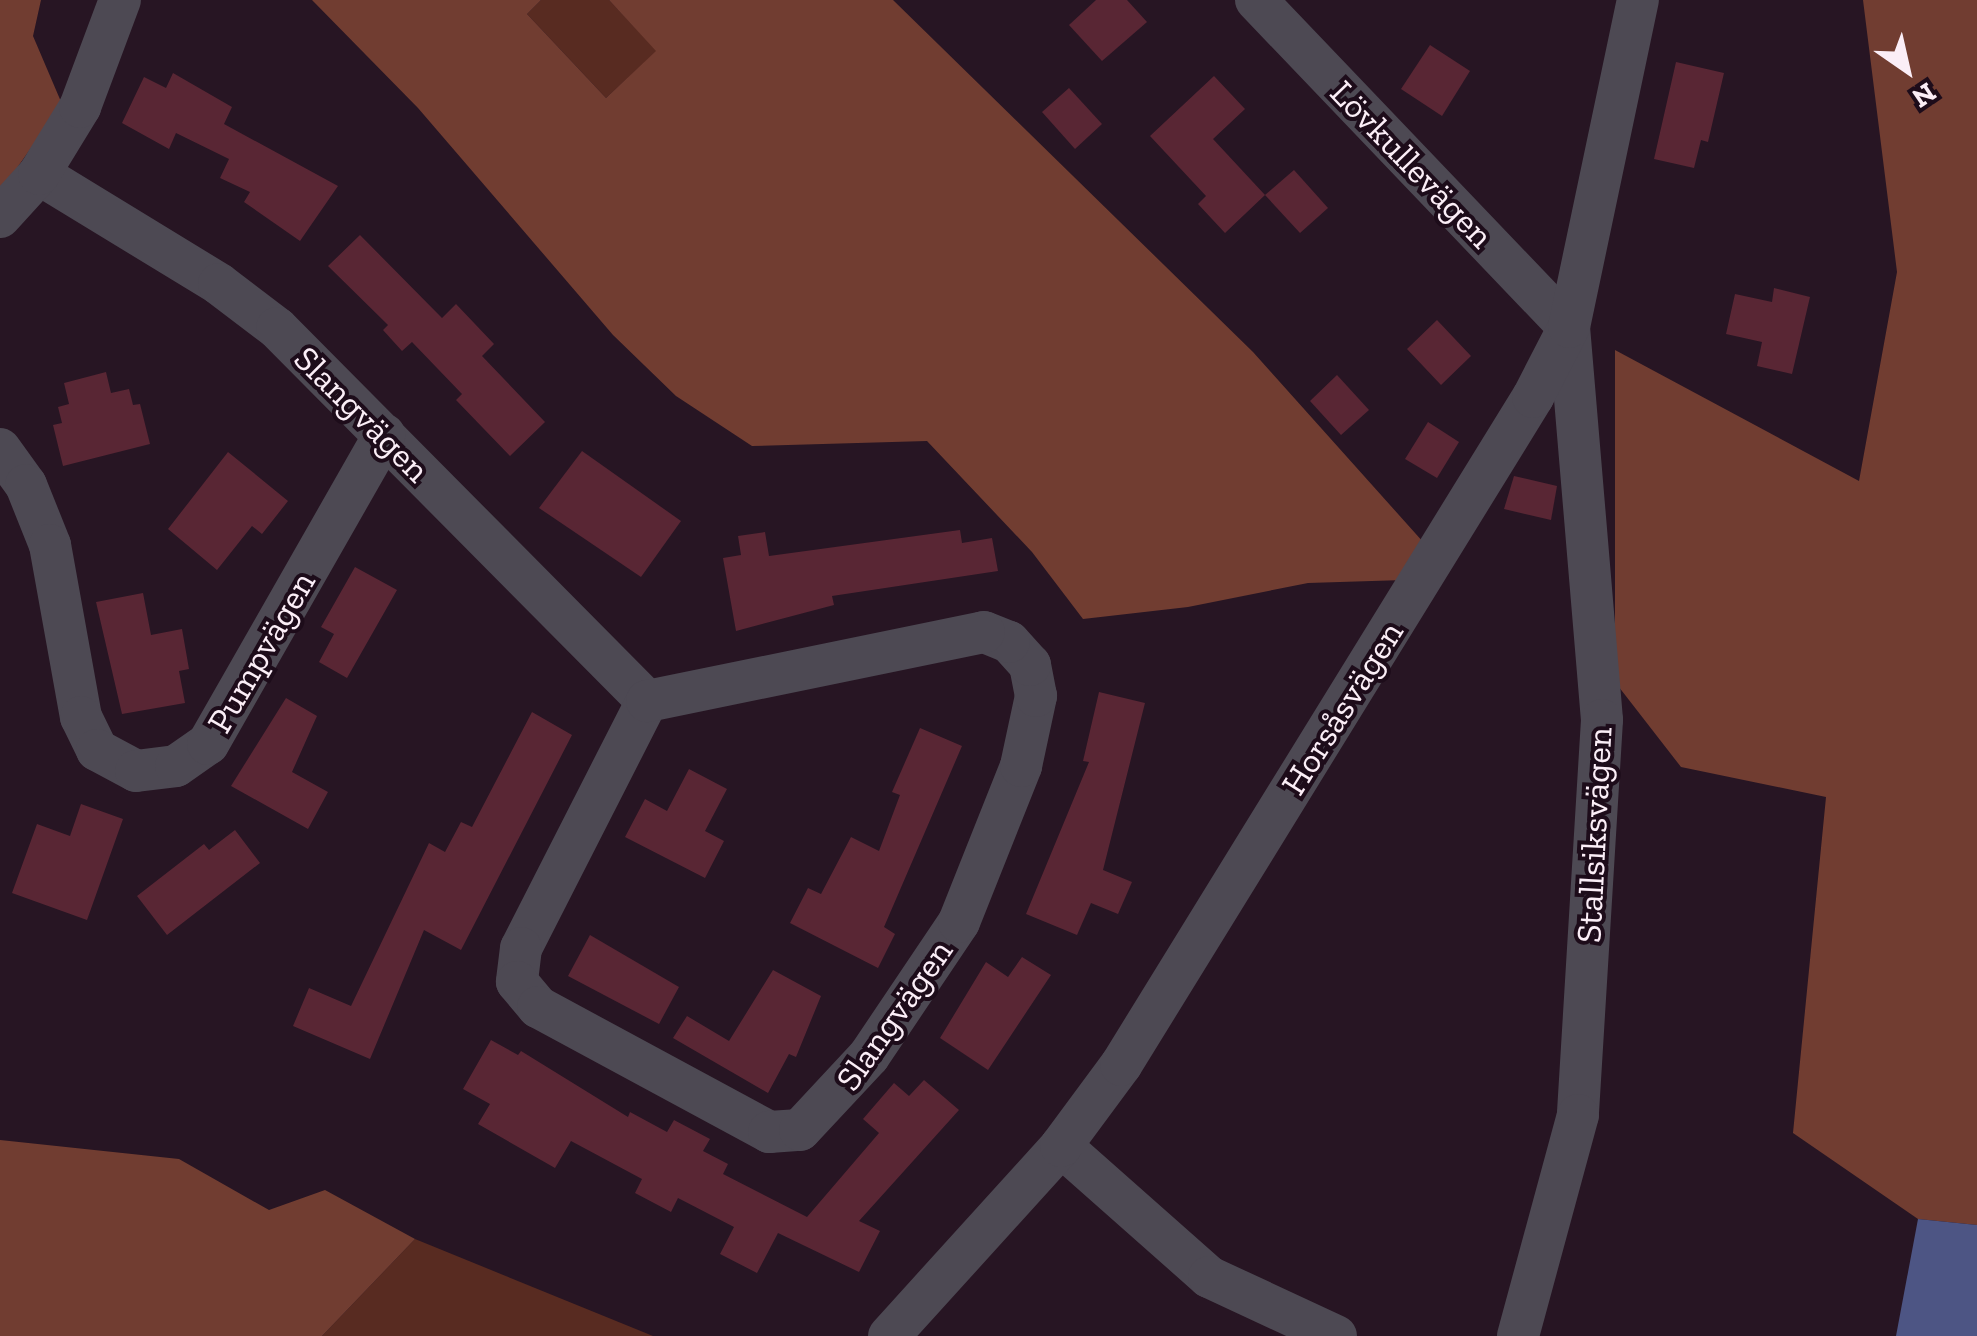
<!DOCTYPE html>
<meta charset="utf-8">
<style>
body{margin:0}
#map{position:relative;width:1977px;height:1336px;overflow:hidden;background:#271523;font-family:"Zilla Slab",serif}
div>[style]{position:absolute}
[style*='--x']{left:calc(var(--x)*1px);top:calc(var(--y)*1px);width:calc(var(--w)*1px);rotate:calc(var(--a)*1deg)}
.green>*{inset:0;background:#582b21}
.forest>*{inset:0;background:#713d31}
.water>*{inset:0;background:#4d5584}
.building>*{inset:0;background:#592634}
.minor>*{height:42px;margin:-21px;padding:0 21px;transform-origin:21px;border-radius:21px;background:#4d4953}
span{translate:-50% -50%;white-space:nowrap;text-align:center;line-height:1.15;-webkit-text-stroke:8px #1d0c1a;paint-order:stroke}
.street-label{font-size:35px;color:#fbeef7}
.north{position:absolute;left:1857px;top:20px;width:100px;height:100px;-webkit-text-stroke:8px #1d0c1a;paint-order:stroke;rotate:146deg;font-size:28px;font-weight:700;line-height:40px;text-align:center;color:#fbeef7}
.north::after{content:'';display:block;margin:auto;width:35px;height:45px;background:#fbeef7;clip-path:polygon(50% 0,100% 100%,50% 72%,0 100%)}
</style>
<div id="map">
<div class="green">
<div style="clip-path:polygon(541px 0,609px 0,657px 51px,606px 98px,527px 14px)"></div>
<div style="clip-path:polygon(415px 1239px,653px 1336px,322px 1336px)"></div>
</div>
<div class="forest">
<div style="clip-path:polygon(0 0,41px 0,33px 36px,62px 104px,0 192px)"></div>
<div style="clip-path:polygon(312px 0,541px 0,527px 14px,606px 98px,656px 51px,609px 0,893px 0,1253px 352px,1424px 543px,1404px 580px,1308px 583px,1188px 607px,1083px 619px,1032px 552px,927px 441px,752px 446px,676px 396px,613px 335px,418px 108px)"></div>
<div style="clip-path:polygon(1863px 0,1977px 0,1977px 1225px,1918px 1219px,1793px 1133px,1826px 797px,1681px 767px,1615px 682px,1615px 350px,1859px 481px,1897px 272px)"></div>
<div style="clip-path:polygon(0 1140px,179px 1159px,269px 1210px,325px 1190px,415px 1239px,322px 1336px,0 1336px)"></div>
</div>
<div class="water">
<div style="clip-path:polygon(1918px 1219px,1977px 1225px,1977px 1336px,1896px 1336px)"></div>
</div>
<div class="building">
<div style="clip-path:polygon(1096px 0,1127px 0,1147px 22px,1102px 61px,1069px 25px)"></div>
<div style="clip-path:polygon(1430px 45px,1470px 71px,1442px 116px,1401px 89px)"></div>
<div style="clip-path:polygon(1676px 62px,1724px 73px,1708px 142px,1701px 140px,1694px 168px,1654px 159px)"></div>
<div style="clip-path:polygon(173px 73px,232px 107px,224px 124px,338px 186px,300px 241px,244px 202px,250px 192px,220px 178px,229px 159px,176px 133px,169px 149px,122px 123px,144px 77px,166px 88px)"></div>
<div style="clip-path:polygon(1214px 76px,1245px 109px,1213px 139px,1265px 195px,1225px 233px,1198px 204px,1206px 196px,1150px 136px)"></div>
<div style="clip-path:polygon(1069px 88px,1102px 124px,1075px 149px,1042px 112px)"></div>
<div style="clip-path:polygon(1294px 170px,1328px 208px,1300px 233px,1265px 195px)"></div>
<div style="clip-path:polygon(360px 235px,442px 318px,456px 304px,494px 344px,482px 356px,545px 422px,510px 456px,456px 400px,462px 394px,412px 342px,402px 351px,383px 330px,388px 325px,328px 266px)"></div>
<div style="clip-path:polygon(1774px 288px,1810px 297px,1792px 374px,1757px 366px,1762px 342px,1726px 334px,1735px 294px,1772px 302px)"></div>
<div style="clip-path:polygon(1437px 320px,1471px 356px,1441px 385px,1407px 349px)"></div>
<div style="clip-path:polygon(106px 372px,111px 393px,129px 389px,133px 405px,140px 404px,150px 444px,63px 466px,53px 425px,62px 423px,58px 407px,69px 404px,64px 383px)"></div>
<div style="clip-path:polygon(1337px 375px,1369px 410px,1341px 435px,1310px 401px)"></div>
<div style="clip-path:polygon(1428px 422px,1459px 442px,1437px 478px,1405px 459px)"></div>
<div style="clip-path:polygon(582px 451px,681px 521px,641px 577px,539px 508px)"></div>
<div style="clip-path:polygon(228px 452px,288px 501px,262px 534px,252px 526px,217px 570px,168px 529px)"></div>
<div style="clip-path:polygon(1514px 476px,1557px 486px,1551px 520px,1504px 509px)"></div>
<div style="clip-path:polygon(960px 530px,962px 543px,992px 538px,998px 571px,832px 596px,834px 605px,736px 631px,723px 558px,741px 555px,738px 536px,765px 532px,769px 556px)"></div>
<div style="clip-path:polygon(355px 567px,397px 590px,347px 678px,319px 662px,334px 634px,321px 627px)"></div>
<div style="clip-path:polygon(143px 593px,151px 635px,182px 629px,189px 669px,179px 671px,185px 703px,122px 714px,96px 602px)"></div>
<div style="clip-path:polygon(1099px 692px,1145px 703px,1103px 870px,1132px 882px,1118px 914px,1091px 903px,1077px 935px,1026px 914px,1089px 762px,1083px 761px)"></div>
<div style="clip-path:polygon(286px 698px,317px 716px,292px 772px,328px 792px,308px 829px,231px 786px)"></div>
<div style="clip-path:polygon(532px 712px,572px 735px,461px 950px,424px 930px,370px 1059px,293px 1026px,309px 988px,351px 1006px,429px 843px,445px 852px,461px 822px,472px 827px)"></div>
<div style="clip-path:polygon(920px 728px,962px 746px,884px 927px,895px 934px,878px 968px,790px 923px,808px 888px,821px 894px,851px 837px,879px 851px,900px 795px,892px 792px)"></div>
<div style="clip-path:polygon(689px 769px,727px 789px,705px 831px,724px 841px,705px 878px,625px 837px,645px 799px,667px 811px)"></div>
<div style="clip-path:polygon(81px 804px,123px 819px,87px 920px,12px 893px,37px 824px,70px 836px)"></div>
<div style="clip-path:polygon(235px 830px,260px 863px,167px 935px,137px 896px,204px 844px,209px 850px)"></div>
<div style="clip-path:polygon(590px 935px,679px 987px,659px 1024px,568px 976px)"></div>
<div style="clip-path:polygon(1022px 957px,1051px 975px,988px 1070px,940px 1038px,986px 962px,1008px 977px)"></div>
<div style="clip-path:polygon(773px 970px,821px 996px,796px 1057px,789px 1054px,768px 1093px,673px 1038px,687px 1016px,729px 1041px)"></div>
<div style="clip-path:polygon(491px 1040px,518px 1055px,521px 1051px,628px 1117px,630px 1112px,667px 1132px,674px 1120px,710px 1139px,703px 1151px,728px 1164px,723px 1174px,807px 1217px,879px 1133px,863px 1119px,894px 1083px,909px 1096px,924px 1080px,959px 1110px,859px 1221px,880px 1231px,859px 1272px,778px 1233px,757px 1273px,720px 1254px,734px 1227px,678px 1198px,671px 1212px,635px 1193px,642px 1179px,571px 1141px,555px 1168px,478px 1124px,490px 1104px,463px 1089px)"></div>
</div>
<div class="minor">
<div style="--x:1256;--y:0;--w:453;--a:46.3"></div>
<div style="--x:1569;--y:327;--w:394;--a:85.2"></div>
<div style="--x:1602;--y:720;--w:396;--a:93.5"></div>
<div style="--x:1578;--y:1115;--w:229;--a:105.2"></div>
<div style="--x:39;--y:174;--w:211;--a:31.4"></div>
<div style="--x:219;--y:284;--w:73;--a:37.2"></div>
<div style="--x:277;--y:328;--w:525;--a:45.23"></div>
<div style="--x:647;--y:701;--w:277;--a:117"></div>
<div style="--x:521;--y:948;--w:34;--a:97"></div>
<div style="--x:517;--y:982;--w:33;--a:50"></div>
<div style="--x:538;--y:1007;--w:263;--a:28.4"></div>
<div style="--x:769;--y:1132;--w:31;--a:-4"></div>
<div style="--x:800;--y:1130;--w:101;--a:-47"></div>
<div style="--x:869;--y:1056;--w:161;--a:-56.1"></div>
<div style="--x:959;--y:922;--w:168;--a:-68.3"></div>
<div style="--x:1021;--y:766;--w:72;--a:-77.9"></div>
<div style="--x:1036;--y:696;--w:32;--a:-101"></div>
<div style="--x:1030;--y:665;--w:31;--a:-132"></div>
<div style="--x:1009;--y:642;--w:27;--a:-158"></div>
<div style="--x:984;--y:632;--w:344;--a:168.4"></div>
<div style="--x:0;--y:217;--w:58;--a:-47.8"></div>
<div style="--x:39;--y:174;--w:79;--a:-58.5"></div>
<div style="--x:80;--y:107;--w:114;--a:-69.5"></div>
<div style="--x:0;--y:449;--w:44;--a:54.2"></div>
<div style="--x:26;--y:485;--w:65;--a:68.2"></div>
<div style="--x:50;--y:545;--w:175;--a:79.8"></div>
<div style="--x:81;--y:717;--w:37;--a:64"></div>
<div style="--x:97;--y:750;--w:44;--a:28.3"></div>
<div style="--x:136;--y:771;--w:40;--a:-7.1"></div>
<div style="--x:176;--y:766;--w:39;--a:-35"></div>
<div style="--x:208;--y:744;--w:356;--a:-60.3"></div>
<div style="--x:1061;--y:1146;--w:198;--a:41.5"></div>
<div style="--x:1209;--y:1277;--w:140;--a:24.9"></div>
<div style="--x:889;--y:1336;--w:256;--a:-47.8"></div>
<div style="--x:1061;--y:1146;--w:101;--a:-53.5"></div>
<div style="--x:1121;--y:1065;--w:785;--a:-58.34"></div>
<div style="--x:1533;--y:397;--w:79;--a:-62.8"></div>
<div style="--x:1569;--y:327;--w:334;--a:-78.1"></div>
</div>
<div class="street-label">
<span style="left:1412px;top:164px;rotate:46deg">Lövkullevägen</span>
<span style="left:362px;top:414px;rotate:45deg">Slangvägen</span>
<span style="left:261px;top:652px;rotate:-60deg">Pumpvägen</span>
<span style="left:1342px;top:708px;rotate:-58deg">Horsåsvägen</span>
<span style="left:1594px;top:835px;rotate:-87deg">Stallsiksvägen</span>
<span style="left:894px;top:1015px;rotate:-55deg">Slangvägen</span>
</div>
<div class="north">N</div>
</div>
